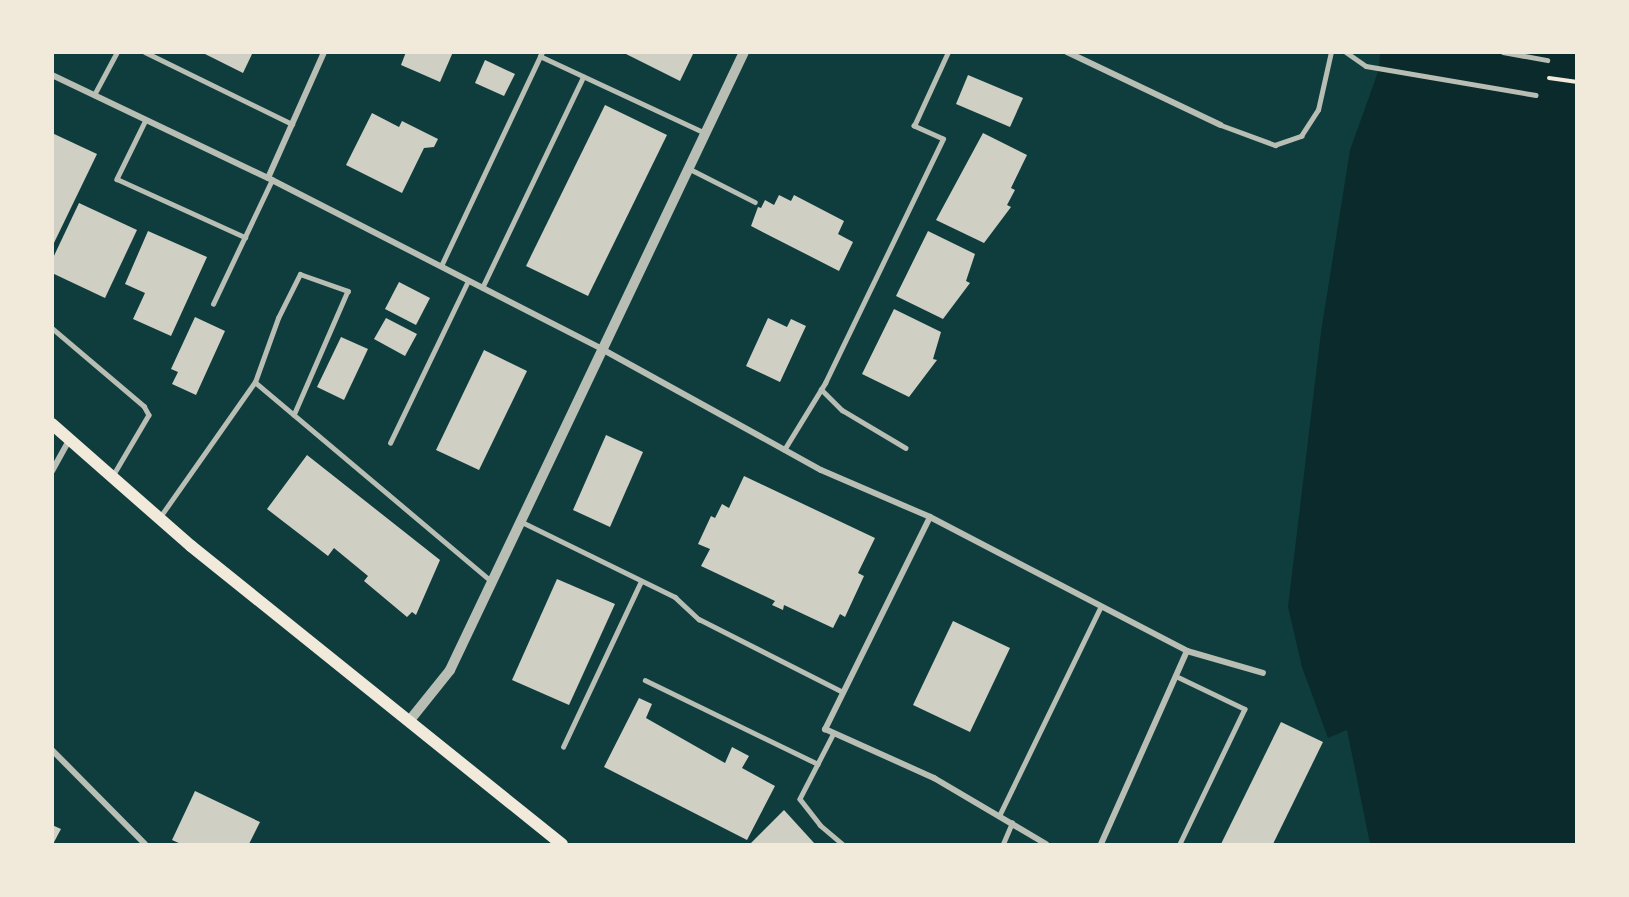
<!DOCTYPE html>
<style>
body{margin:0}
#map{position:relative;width:1629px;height:897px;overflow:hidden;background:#0f3d3e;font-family:Cabin,sans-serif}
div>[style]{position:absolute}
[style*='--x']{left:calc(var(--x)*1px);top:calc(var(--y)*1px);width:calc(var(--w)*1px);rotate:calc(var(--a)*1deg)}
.water>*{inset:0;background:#0a2a2b}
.building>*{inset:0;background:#cfcfc3}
.path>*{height:4px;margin:-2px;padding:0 2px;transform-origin:2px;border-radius:2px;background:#f1e9da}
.service>*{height:4.5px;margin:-2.25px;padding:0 2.25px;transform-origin:2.25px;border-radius:2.25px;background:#b8beb3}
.minor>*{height:6px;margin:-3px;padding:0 3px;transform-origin:3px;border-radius:3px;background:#b8beb3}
.tertiary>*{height:10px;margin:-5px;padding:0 5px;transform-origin:5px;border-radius:5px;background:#b8beb3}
.secondary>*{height:12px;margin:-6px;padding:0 6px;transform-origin:6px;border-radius:6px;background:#f1e9da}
span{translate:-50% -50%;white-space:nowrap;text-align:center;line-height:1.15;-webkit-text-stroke:4.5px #f1e9da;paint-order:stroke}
.frame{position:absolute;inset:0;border:54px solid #f1e9da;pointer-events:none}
</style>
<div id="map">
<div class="water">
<div style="clip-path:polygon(1380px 53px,1576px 53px,1576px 844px,1370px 844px,1347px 730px,1328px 738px,1302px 667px,1288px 607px,1321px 332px,1350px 150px,1379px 69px)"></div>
</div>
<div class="building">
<div style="clip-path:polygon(201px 52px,253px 52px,243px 73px)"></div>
<div style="clip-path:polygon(406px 52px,453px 52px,440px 82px,401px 65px)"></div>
<div style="clip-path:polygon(622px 52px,694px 52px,680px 81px)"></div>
<div style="clip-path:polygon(485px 60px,515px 74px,504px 96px,475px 83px)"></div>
<div style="clip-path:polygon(968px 75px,1023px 98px,1010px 127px,956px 104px)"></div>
<div style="clip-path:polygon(605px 105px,667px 135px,588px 296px,526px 266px)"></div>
<div style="clip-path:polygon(372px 113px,399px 127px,402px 121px,438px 139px,434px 147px,424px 148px,402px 193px,346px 165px)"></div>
<div style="clip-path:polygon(52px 133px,97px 154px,52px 247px)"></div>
<div style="clip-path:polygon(983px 133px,1027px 155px,1011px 188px,1015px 190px,1007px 205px,1011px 207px,984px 243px,936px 220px)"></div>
<div style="clip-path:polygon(779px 195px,791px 201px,794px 195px,844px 221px,838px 234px,853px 242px,839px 271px,751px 226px,758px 207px,761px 208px,765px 200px,774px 205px)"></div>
<div style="clip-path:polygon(79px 203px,137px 230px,105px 298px,52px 273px,52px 260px)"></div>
<div style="clip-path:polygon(148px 231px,207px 257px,171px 336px,133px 319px,145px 293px,125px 284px)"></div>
<div style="clip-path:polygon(928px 231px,975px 254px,966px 281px,970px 283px,943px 319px,896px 296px)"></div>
<div style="clip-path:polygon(399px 282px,430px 298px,416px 325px,385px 309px)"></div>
<div style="clip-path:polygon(894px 309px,941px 332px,933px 359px,937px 360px,909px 397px,862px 374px)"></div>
<div style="clip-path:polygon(195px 317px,225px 331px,196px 395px,172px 384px,178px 372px,171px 369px)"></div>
<div style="clip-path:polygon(386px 318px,417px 334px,405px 356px,374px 339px)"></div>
<div style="clip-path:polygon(768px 318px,787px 327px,791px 319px,806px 326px,780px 382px,746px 366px)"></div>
<div style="clip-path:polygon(341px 337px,368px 349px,344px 400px,317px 387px)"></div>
<div style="clip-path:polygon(484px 350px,527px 371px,479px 470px,436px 450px)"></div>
<div style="clip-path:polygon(606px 435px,643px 452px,610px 527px,573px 510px)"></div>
<div style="clip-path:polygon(307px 455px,440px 560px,416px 615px,412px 612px,407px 617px,364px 581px,368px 576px,334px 548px,328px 556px,267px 509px)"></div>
<div style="clip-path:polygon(744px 476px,875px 538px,858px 573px,864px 576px,845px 617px,840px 614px,833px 628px,784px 605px,783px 610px,772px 605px,775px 601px,701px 566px,710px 549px,698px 544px,711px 516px,715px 518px,722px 504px,729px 508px)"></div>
<div style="clip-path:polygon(557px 579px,615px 604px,569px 705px,512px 680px)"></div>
<div style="clip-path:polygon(953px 621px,1010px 648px,970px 732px,913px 705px)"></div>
<div style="clip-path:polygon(639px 698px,652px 704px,646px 718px,725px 763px,732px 747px,749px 756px,742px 768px,775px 786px,747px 840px,604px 767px)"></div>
<div style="clip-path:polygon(1281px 722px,1323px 742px,1273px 844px,1221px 844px)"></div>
<div style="clip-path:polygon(195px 791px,260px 822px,249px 844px,181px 844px,172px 840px)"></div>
<div style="clip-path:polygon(784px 810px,815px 844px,750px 844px)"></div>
<div style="clip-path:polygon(52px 825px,61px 829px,53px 844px,52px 844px)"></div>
</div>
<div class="path">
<div style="--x:1549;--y:78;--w:27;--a:8"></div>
</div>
<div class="service">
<div style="--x:145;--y:52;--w:164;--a:26.1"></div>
<div style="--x:1346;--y:52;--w:24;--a:35"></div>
<div style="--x:1366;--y:66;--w:172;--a:9.7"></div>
<div style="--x:1503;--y:52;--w:45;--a:10.3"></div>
<div style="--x:540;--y:56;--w:182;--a:25"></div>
<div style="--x:94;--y:95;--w:49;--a:-61.9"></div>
<div style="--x:146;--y:120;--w:66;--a:116.2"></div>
<div style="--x:117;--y:179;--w:141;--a:24.4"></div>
<div style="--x:1221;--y:125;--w:58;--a:20.3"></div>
<div style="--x:1275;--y:145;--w:28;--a:-19"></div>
<div style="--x:1301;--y:136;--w:31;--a:-57"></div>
<div style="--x:1318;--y:110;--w:59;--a:-77.4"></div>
<div style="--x:688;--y:168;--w:75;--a:26.9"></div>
<div style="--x:441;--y:266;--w:237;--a:-64.7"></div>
<div style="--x:482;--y:288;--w:234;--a:-64.4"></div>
<div style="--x:213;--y:304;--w:137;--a:-64.6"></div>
<div style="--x:52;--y:328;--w:121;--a:40.3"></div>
<div style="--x:144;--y:406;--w:10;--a:61"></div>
<div style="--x:149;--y:415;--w:71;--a:120.5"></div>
<div style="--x:255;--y:382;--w:68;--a:-70.2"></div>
<div style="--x:278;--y:318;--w:49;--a:-63.4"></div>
<div style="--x:300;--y:274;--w:51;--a:19.5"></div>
<div style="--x:348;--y:291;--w:135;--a:113.5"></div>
<div style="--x:821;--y:389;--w:30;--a:45"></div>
<div style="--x:842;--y:410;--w:74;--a:30.7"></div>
<div style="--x:390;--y:443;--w:180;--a:-64.3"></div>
<div style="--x:784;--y:450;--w:79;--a:-58.5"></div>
<div style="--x:825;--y:383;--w:271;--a:-64.2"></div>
<div style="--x:943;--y:139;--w:32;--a:-156"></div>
<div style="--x:914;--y:126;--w:81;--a:-65.3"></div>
<div style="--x:160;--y:517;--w:165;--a:-54.9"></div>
<div style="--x:255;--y:382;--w:309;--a:40.1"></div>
<div style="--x:520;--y:521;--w:173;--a:26.1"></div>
<div style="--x:675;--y:597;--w:33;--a:43"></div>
<div style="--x:699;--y:619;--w:161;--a:26.9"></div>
<div style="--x:1176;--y:676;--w:76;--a:25.6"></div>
<div style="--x:1245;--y:709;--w:150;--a:115.7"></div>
<div style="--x:645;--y:680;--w:192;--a:25.9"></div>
<div style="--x:834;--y:733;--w:74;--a:117.3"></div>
<div style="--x:800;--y:799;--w:33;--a:52"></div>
<div style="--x:820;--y:825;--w:30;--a:40"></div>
<div style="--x:563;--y:747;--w:183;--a:-64.8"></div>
<div style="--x:999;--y:816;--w:233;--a:-64.1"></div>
<div style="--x:1003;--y:844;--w:23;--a:-67"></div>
</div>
<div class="minor">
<div style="--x:1067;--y:52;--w:170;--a:25.4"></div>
<div style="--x:52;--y:75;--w:244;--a:25.5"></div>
<div style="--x:272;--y:180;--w:369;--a:27.1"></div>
<div style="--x:600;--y:348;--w:252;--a:28.9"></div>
<div style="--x:821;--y:470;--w:119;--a:23.3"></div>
<div style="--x:930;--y:517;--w:290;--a:27.5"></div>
<div style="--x:1187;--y:651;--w:79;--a:16.1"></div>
<div style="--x:268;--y:178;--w:138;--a:-66"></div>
<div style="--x:52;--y:471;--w:35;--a:-61"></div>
<div style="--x:930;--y:517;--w:237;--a:116.3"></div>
<div style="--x:825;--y:729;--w:120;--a:24.2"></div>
<div style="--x:934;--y:778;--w:130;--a:30.5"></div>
<div style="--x:52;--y:750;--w:132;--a:45.3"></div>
<div style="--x:1101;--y:844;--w:211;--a:-66"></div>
</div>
<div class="tertiary">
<div style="--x:410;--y:720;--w:64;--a:-51.3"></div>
<div style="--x:450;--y:670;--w:684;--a:-64.56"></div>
</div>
<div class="secondary">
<div style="--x:52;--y:424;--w:185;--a:41.3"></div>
<div style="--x:191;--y:546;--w:476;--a:38.8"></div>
</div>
<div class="frame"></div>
</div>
